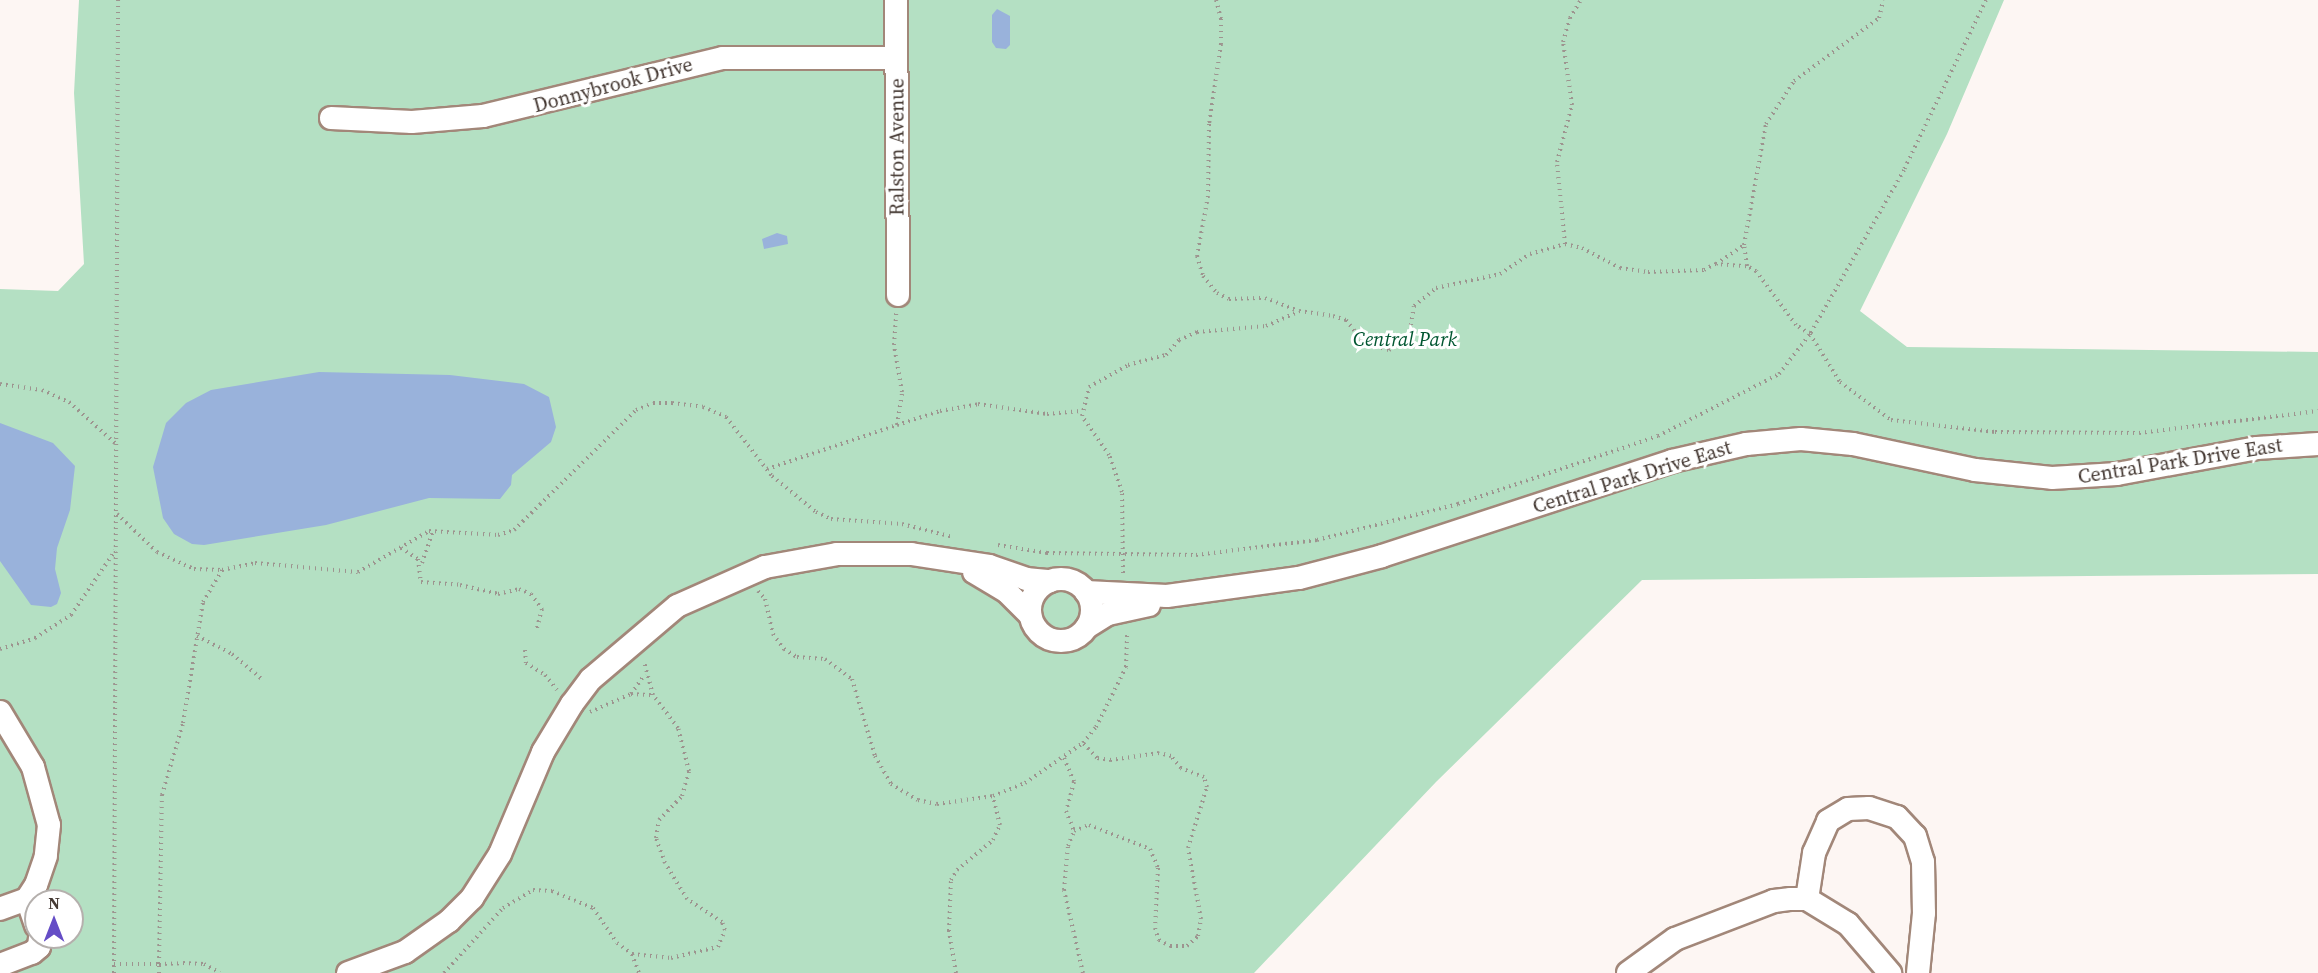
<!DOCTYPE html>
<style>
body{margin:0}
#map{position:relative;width:2318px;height:973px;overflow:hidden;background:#fdf6f3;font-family:"Source Serif 4",serif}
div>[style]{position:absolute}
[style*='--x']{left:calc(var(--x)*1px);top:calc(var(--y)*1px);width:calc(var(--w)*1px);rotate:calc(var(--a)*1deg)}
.green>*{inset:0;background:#b4e0c3}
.water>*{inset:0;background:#99b2db}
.path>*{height:4px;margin-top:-2px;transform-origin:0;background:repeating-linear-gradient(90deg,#9d948f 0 1.5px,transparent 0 6px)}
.roads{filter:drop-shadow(2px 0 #a28779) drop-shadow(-2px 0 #a28779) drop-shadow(0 2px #a28779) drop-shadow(0 -2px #a28779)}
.minor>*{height:22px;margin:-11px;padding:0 11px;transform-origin:11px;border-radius:11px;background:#fff}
.minor>.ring{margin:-11px;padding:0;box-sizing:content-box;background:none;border:22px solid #fff;border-radius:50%}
span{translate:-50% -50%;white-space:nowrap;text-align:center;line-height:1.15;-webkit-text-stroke:6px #fff;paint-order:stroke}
.street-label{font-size:20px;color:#453933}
.park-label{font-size:20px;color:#015631;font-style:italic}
.north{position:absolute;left:24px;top:889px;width:60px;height:60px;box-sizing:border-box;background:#fff;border:2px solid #b5b0ad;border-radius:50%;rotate:0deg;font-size:16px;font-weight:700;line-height:24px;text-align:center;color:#453933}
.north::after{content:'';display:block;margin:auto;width:21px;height:27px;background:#654dc6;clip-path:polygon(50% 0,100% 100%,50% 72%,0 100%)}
</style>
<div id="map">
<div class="green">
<div style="clip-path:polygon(evenodd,79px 0,2004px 0,1947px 134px,1860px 311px,1907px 347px,2318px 352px,2318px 574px,1642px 580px,1436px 782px,1254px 973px,0 973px,0 289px,58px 291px,84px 264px,74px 93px,79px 0,36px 901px,72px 901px,72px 937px,36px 937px,36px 901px)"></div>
</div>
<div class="water">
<div style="clip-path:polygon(997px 9px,1010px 16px,1010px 45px,1006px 49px,996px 48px,992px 42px,992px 15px)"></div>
<div style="clip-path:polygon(777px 233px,787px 236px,788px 244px,764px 249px,762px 239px)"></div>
<div style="clip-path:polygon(319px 372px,450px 375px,524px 384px,549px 397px,556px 427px,551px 442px,512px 475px,511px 485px,500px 499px,429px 498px,326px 525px,204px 545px,192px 544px,174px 534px,163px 518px,153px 467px,166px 423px,186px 403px,211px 390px)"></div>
<div style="clip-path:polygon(0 423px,53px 443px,75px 466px,70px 510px,57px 548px,55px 569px,61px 593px,57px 604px,51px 607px,31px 605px,0 561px)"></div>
</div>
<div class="path">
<div style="--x:1216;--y:0;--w:20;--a:75"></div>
<div style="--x:1221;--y:19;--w:25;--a:90"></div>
<div style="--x:1221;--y:44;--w:81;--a:98.5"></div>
<div style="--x:1209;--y:124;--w:72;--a:90.8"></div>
<div style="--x:1208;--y:196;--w:61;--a:100.4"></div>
<div style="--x:1197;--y:256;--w:21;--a:73"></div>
<div style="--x:1203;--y:276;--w:22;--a:51"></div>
<div style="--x:1217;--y:293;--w:13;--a:27"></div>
<div style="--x:1229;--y:299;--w:36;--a:-2"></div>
<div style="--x:1265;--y:298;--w:36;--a:21"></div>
<div style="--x:1299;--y:311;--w:34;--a:8"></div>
<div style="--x:1333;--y:316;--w:14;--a:17"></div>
<div style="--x:1346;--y:320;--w:29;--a:52"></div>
<div style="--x:1364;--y:343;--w:26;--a:16"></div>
<div style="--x:1389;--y:350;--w:24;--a:-33"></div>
<div style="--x:1409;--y:337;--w:31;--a:-81"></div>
<div style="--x:1414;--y:306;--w:28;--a:-39"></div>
<div style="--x:1436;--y:288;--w:66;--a:-12.3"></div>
<div style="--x:1500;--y:274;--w:36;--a:-34"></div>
<div style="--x:1530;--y:254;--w:36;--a:-16"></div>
<div style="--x:1565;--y:244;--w:17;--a:13"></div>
<div style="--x:1582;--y:248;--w:43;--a:27.8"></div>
<div style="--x:1620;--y:268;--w:28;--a:8"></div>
<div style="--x:1648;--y:272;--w:56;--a:-2"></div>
<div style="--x:1704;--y:270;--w:13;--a:-29"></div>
<div style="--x:1715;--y:264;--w:32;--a:4"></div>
<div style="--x:1986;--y:0;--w:189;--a:115.8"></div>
<div style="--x:1904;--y:170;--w:189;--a:119.8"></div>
<div style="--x:1810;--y:334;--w:57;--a:58"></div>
<div style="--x:1840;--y:382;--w:64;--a:36.7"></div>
<div style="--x:1891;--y:420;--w:105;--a:6.6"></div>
<div style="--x:1995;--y:432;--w:144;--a:0.4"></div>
<div style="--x:2139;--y:433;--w:180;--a:-7"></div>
<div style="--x:1565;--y:244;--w:82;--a:-95.6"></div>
<div style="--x:1557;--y:162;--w:59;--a:-75.3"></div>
<div style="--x:1572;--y:105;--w:64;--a:-98.1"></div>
<div style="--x:1563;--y:42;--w:25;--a:-74"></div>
<div style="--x:1570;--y:18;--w:21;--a:-59"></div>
<div style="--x:1716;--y:264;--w:34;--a:-34"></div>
<div style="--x:0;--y:384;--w:42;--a:8.1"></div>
<div style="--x:42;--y:390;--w:30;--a:24"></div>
<div style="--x:69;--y:402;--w:62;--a:41.7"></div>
<div style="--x:897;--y:425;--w:45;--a:-18"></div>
<div style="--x:940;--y:411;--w:39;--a:-10"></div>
<div style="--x:978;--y:404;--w:70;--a:8.2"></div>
<div style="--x:1047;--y:414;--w:36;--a:-5"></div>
<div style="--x:767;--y:469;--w:137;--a:-18.7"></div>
<div style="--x:897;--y:425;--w:33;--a:-81"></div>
<div style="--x:902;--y:392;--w:48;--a:-99.7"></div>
<div style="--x:894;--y:345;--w:32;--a:-86"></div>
<div style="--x:117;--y:514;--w:55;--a:43.5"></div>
<div style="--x:157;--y:552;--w:41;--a:24.7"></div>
<div style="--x:194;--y:569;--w:28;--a:2"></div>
<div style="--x:222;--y:570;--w:34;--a:-12"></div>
<div style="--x:255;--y:563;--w:103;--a:5"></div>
<div style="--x:358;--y:572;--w:82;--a:-30"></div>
<div style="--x:429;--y:531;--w:69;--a:3.3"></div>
<div style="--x:498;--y:535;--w:17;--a:-17"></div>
<div style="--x:514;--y:530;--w:171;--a:-44.5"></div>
<div style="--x:636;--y:410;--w:18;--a:-22"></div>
<div style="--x:653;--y:403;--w:19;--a:0"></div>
<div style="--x:672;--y:403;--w:31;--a:7"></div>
<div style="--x:703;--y:407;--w:25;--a:23"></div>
<div style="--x:726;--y:417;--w:75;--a:52.1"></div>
<div style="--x:772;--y:476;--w:57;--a:39.3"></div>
<div style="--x:816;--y:512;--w:17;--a:25"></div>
<div style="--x:831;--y:519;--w:71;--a:4"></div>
<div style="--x:902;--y:524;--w:53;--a:14.3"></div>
<div style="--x:998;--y:545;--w:50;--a:9.3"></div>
<div style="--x:1047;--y:553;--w:149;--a:0.8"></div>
<div style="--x:1196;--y:555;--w:122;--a:-7.1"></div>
<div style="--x:1317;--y:540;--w:146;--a:-14.3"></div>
<div style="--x:1458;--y:504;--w:211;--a:-18.8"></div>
<div style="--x:1658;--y:436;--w:136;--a:-27.1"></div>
<div style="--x:1779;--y:374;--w:51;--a:-52.2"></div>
<div style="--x:1810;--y:334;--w:17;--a:-147"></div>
<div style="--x:1796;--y:325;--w:67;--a:-126.5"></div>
<div style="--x:1756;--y:271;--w:10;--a:-151"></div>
<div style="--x:1747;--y:266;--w:21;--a:-98"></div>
<div style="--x:1744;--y:245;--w:123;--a:-79.7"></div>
<div style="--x:1766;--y:124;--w:51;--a:-56.9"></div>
<div style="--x:1794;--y:81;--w:106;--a:-36.5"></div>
<div style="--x:1879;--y:18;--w:18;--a:-77"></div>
<div style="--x:401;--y:548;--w:20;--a:33"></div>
<div style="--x:418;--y:559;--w:23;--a:83"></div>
<div style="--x:421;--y:582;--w:39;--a:4"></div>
<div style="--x:460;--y:585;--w:39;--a:13"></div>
<div style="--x:498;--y:594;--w:22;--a:-13"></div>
<div style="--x:519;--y:589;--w:13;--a:23"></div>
<div style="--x:531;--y:594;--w:19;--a:54"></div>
<div style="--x:542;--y:609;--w:23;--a:105"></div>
<div style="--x:422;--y:563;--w:34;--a:-71"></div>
<div style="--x:1123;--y:573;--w:81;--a:-90.7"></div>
<div style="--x:1122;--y:492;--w:39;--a:-109"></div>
<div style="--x:1109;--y:455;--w:47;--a:-124.7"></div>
<div style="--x:1082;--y:416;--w:30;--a:-76"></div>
<div style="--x:1089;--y:387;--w:45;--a:-29.4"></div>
<div style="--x:1128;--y:365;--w:39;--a:-15"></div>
<div style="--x:1166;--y:355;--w:20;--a:-49"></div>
<div style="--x:1179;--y:340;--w:20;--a:-24"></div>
<div style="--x:1197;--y:332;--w:69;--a:-5"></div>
<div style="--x:1266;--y:326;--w:36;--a:-24"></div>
<div style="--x:758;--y:591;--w:11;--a:49"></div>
<div style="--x:765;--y:599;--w:36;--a:77"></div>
<div style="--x:773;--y:634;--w:19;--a:54"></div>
<div style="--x:784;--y:649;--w:15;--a:32"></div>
<div style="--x:797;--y:657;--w:28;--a:4"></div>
<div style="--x:825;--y:659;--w:34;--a:37"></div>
<div style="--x:852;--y:679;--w:80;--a:73.4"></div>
<div style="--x:875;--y:756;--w:32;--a:60"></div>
<div style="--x:891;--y:784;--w:31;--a:31"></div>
<div style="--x:918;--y:800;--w:19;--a:12"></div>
<div style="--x:937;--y:804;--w:57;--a:-8.1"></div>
<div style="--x:993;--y:796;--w:35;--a:-22"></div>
<div style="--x:1025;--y:783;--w:70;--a:-34.6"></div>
<div style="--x:1083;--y:743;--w:21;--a:-51"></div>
<div style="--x:1096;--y:727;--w:67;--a:-63.4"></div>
<div style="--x:1126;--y:667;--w:36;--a:-88"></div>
<div style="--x:197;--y:636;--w:39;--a:27"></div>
<div style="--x:232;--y:654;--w:38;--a:40"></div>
<div style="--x:0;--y:649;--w:37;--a:-17"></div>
<div style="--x:35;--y:638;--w:43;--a:-32.6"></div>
<div style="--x:71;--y:615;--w:78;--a:-55.5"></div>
<div style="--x:525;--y:650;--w:13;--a:86"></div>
<div style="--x:526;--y:663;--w:22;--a:32"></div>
<div style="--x:545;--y:675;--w:19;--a:51"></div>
<div style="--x:631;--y:694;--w:24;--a:-55"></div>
<div style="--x:590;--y:712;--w:45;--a:-23.7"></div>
<div style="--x:631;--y:694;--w:22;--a:3"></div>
<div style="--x:1064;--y:758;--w:26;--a:67"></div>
<div style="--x:1074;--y:782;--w:30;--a:105"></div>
<div style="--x:1066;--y:811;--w:22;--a:68"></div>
<div style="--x:632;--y:954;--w:20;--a:70"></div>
<div style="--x:114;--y:964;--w:45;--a:0"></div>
<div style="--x:159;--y:964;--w:169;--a:-89"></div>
<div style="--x:162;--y:795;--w:75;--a:-73.7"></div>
<div style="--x:183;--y:723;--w:123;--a:-80.6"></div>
<div style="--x:203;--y:602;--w:37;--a:-59"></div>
<div style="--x:114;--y:973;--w:973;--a:-89.76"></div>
<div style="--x:159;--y:973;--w:9;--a:-90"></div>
<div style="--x:159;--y:964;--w:24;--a:-2"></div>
<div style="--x:183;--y:963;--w:21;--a:3"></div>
<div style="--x:204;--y:964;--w:18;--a:29"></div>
<div style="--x:444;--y:973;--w:88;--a:-47.8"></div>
<div style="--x:503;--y:908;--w:35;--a:-31"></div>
<div style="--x:533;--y:890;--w:19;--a:3"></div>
<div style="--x:552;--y:891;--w:44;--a:22.5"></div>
<div style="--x:593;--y:908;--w:42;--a:55.6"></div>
<div style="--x:617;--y:943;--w:19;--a:36"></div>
<div style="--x:632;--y:954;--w:39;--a:6"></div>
<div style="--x:671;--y:958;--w:48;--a:-13.2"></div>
<div style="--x:718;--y:947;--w:18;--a:-68"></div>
<div style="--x:725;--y:930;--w:9;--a:-111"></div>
<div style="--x:722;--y:922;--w:42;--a:-146.7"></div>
<div style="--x:687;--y:899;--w:42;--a:-121.4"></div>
<div style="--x:665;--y:863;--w:27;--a:-110"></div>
<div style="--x:656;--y:838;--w:18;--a:-81"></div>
<div style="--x:659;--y:820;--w:33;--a:-46"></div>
<div style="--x:682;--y:796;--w:26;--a:-74"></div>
<div style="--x:689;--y:771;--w:44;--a:-104.3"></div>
<div style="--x:678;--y:728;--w:41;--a:-127.1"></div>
<div style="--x:653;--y:695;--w:35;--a:-105"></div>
<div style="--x:956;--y:973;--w:43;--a:-99.5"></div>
<div style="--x:949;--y:931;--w:51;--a:-87.8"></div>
<div style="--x:951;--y:880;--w:12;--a:-59"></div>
<div style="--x:957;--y:870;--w:47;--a:-39.8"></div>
<div style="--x:993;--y:840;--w:17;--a:-65"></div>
<div style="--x:1000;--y:825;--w:30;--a:-104"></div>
<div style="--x:1083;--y:973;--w:85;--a:-102.9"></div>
<div style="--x:1064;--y:890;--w:44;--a:-84.8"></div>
<div style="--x:1068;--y:846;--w:16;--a:-68"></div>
<div style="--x:1074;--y:831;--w:16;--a:-22"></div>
<div style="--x:1089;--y:825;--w:66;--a:21.5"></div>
<div style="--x:1150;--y:849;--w:21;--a:67"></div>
<div style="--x:1158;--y:868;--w:60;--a:92.9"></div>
<div style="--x:1155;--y:928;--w:13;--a:72"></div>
<div style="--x:1159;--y:940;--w:13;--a:29"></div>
<div style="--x:1170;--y:946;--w:17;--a:0"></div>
<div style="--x:1187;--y:946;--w:15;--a:-42"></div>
<div style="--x:1198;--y:936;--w:17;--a:-80"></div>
<div style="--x:1201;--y:919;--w:72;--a:-100.4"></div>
<div style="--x:1188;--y:848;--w:64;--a:-72.7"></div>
<div style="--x:1207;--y:787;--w:10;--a:-107"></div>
<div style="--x:1204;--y:777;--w:25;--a:-159"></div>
<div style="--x:1181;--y:768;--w:16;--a:-130"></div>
<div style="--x:1171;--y:756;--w:12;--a:-166"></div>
<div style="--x:1159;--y:753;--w:49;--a:171.7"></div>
<div style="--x:1111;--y:760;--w:14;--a:-172"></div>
<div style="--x:1097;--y:758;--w:21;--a:-133"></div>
</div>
<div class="roads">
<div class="minor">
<div style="--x:896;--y:0;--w:295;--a:89.6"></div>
<div style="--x:331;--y:118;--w:81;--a:2.8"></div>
<div style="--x:412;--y:122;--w:71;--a:-4.8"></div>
<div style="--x:483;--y:116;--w:247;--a:-13.6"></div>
<div style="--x:723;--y:58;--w:173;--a:0"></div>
<div style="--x:974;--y:572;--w:39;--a:31"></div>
<div style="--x:1007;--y:592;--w:33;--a:45"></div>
<div class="ring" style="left:1030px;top:579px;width:40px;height:40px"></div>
<div style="--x:1086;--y:592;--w:81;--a:2.8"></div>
<div style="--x:1167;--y:596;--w:133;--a:-7.8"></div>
<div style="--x:1299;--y:578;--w:86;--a:-14.8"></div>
<div style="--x:1382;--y:556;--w:305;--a:-18.1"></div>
<div style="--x:1672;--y:461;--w:76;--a:-12.9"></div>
<div style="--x:1746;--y:444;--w:55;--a:-5.2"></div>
<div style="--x:1801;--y:439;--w:52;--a:5.5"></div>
<div style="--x:1853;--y:444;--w:125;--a:12"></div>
<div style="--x:1975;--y:470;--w:77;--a:5.9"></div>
<div style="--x:2052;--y:478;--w:65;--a:-3.5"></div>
<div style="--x:2117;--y:474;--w:142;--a:-10.5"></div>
<div style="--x:2257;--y:448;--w:61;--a:-3.8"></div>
<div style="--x:1087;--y:627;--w:25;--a:-32"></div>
<div style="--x:1108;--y:614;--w:42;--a:-12.4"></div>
<div style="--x:0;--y:712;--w:64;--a:59"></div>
<div style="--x:33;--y:767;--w:60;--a:74.6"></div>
<div style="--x:49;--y:825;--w:31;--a:96"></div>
<div style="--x:46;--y:856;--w:31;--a:109"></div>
<div style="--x:36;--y:885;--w:17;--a:123"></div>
<div style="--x:27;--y:899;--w:29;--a:160"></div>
<div style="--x:27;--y:899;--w:28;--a:71"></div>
<div style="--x:1807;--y:899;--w:47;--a:-81.3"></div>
<div style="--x:1814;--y:853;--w:35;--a:-66"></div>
<div style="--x:1828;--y:821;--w:23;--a:-31"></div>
<div style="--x:1848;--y:809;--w:21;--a:-3"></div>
<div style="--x:1869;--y:808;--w:29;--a:18"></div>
<div style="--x:1897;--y:817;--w:26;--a:47"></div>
<div style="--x:1915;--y:836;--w:27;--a:73"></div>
<div style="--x:1923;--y:862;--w:51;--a:88.9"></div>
<div style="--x:1924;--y:913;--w:60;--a:95.7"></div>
<div style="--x:0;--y:965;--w:34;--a:-21"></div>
<div style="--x:32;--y:953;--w:9;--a:-41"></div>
<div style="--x:39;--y:947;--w:10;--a:-84"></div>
<div style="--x:348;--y:973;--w:61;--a:-20.2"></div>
<div style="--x:405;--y:952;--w:54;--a:-35.2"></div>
<div style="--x:449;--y:921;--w:33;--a:-45"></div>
<div style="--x:472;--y:898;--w:52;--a:-57.5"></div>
<div style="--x:500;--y:854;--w:111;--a:-67.1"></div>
<div style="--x:543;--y:752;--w:56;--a:-58.9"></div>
<div style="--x:572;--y:704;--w:31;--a:-53"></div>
<div style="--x:591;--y:679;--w:113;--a:-40.3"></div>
<div style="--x:677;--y:606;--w:96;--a:-23.9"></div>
<div style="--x:765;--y:567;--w:73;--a:-10.2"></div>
<div style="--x:837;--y:554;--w:74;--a:0"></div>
<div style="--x:911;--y:554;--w:79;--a:8.7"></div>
<div style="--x:989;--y:566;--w:39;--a:19"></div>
<div style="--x:1026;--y:579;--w:24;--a:5"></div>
<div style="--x:1628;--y:973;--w:58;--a:-35.9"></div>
<div style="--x:1675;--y:939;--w:106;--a:-21"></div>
<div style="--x:1774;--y:901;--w:17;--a:-7"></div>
<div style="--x:1791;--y:899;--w:16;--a:0"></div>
<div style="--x:1807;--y:899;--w:48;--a:31.4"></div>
<div style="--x:1848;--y:924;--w:65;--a:49.4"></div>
</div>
</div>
<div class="street-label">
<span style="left:613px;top:85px;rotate:-15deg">Donnybrook Drive</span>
<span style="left:897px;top:147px;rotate:-90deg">Ralston Avenue</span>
<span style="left:2180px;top:461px;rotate:-9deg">Central Park Drive East</span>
<span style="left:1632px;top:477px;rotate:-17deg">Central Park Drive East</span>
</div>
<div class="park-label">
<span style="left:1405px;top:339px">Central Park</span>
</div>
<div class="north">N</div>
</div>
